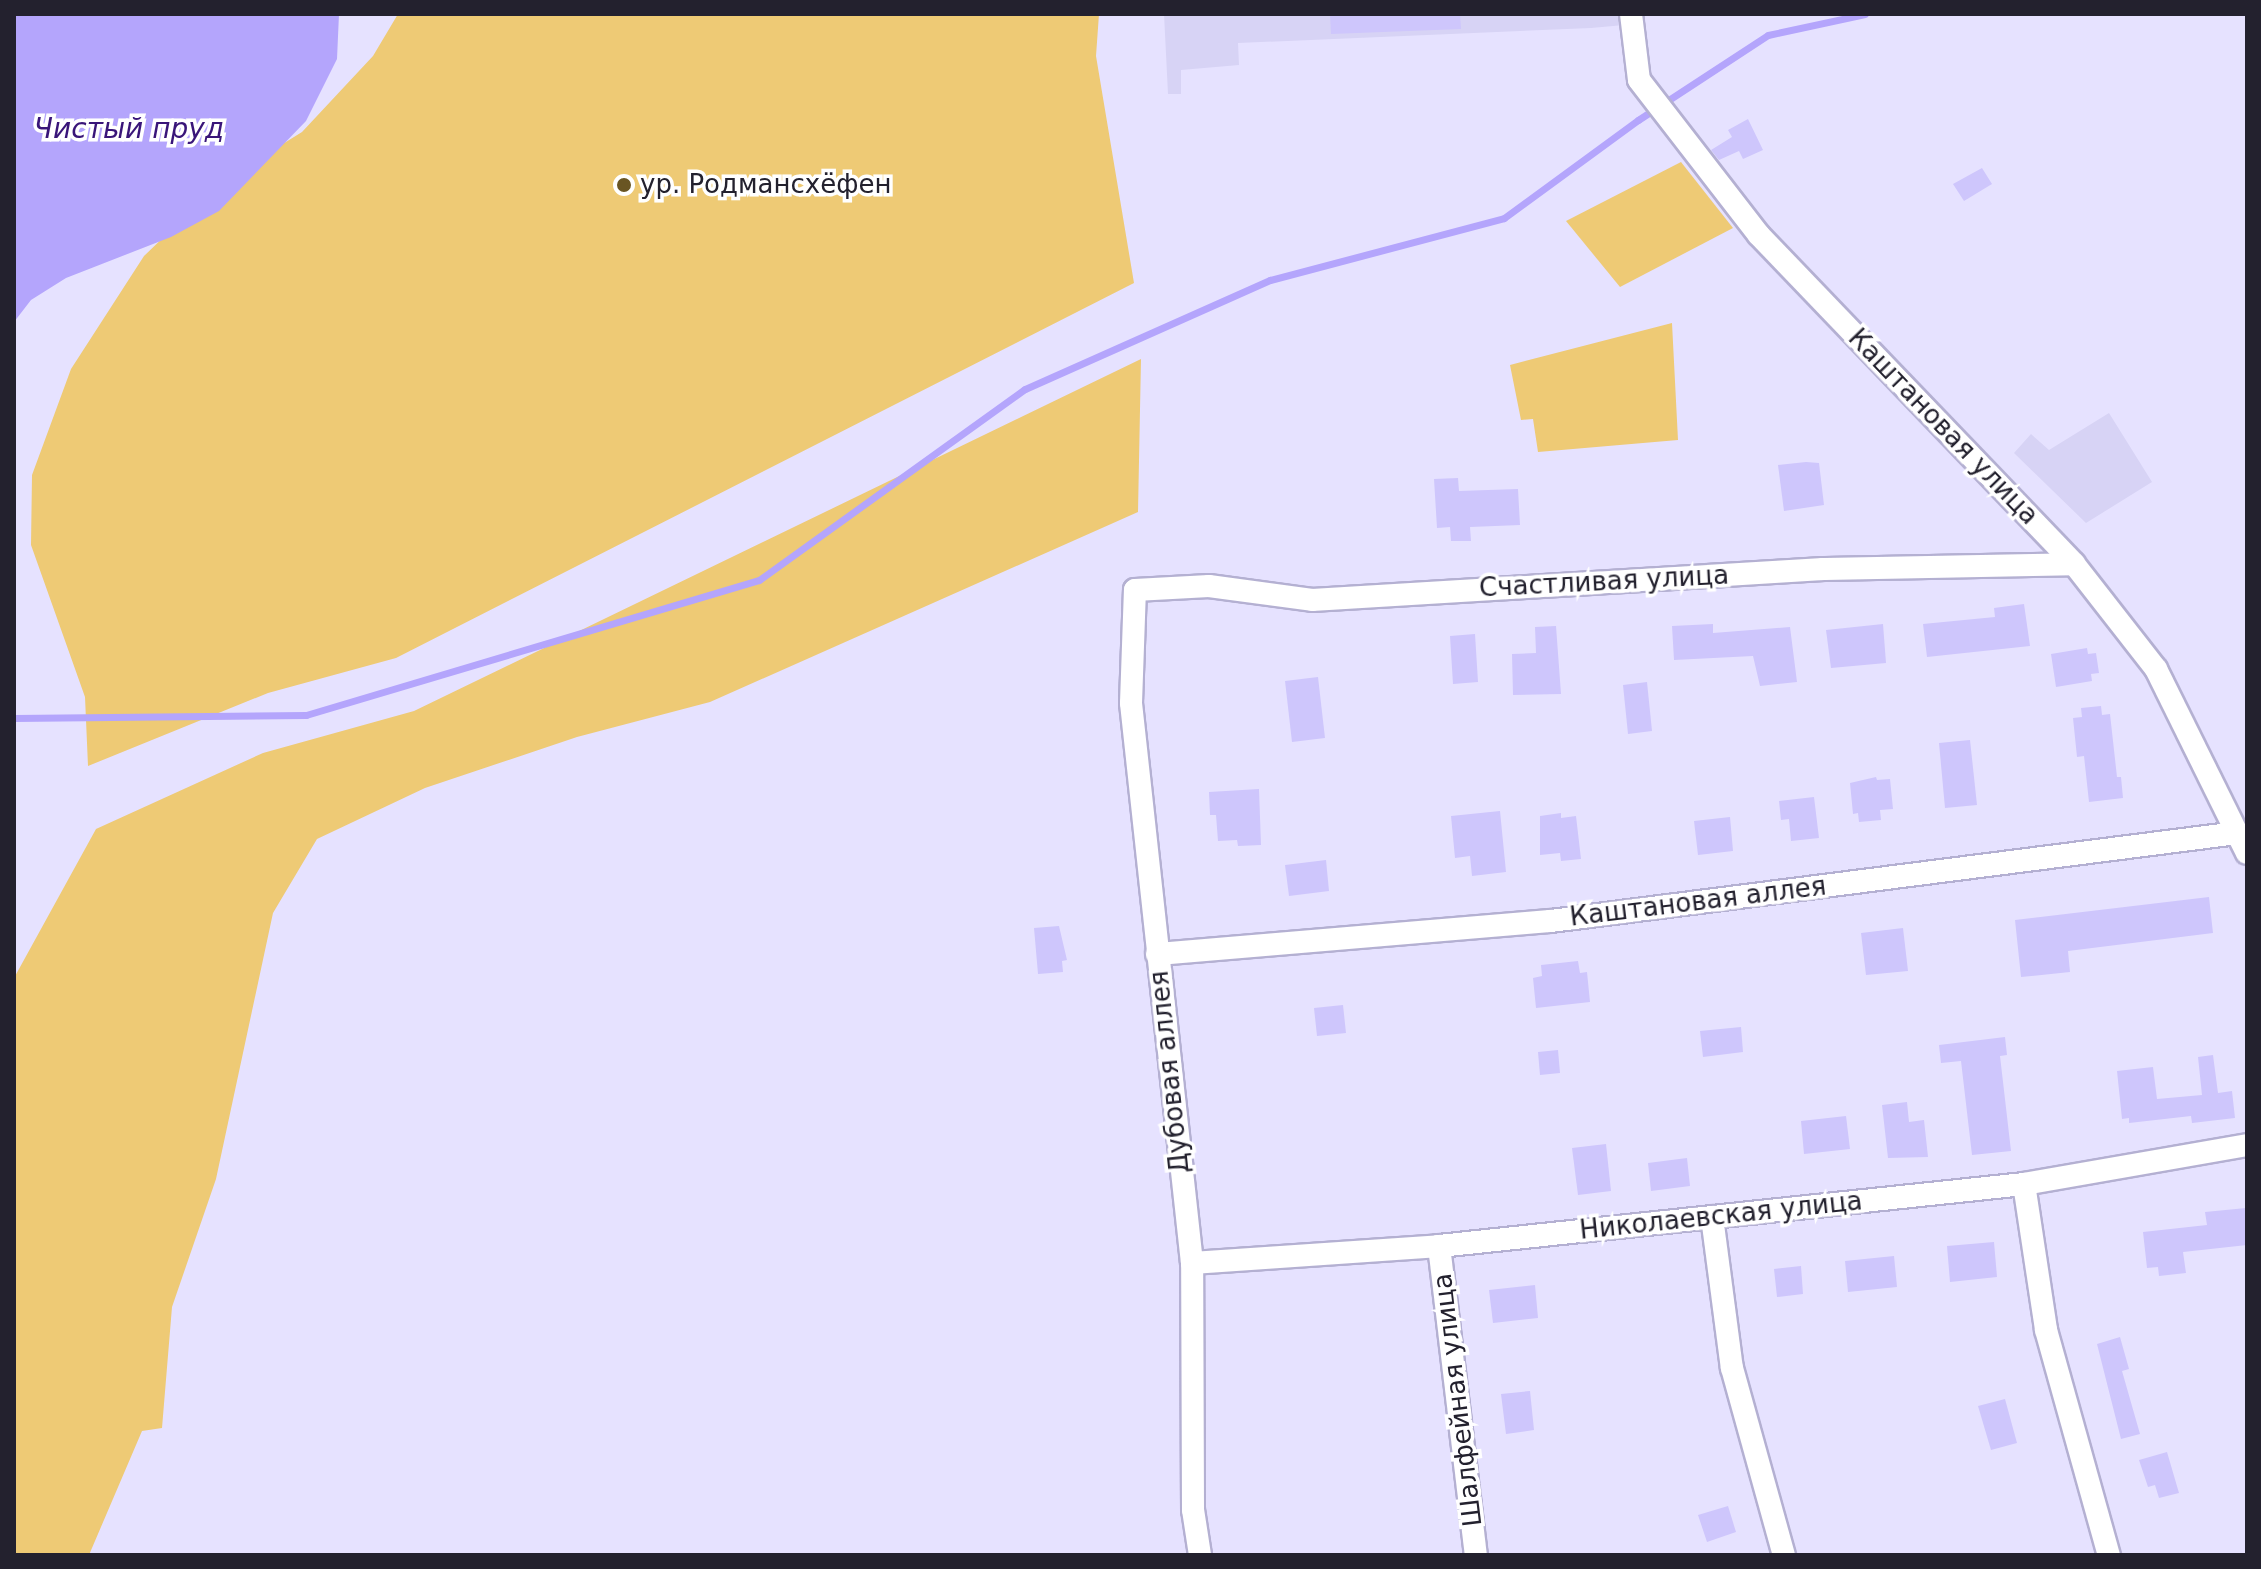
<!DOCTYPE html>
<meta charset="utf-8">
<style>
body{margin:0}
#map{position:relative;width:2261px;height:1569px;overflow:hidden;background:#e6e2ff;font-family:"DejaVu Sans",sans-serif}
div>[style]{position:absolute}
[style*='--x']{left:calc(var(--x)*1px);top:calc(var(--y)*1px);width:calc(var(--w)*1px);rotate:calc(var(--a)*1deg)}
.built>*{inset:0;background:#d7d3f5}
.green>*{inset:0;background:#eeca75}
.water>*{inset:0;background:#b4a5fc}
.stream>*{height:7px;margin:-3.5px;padding:0 3.5px;transform-origin:3.5px;border-radius:3.5px;background:#b4a5fc}
.building>*{inset:0;background:#cec6fc}
.roads{filter:drop-shadow(2px 0 #b4b0d2) drop-shadow(-2px 0 #b4b0d2) drop-shadow(0 2px #b4b0d2) drop-shadow(0 -2px #b4b0d2)}
.minor>*{height:22px;margin:-11px;padding:0 11px;transform-origin:11px;border-radius:11px;background:#fff}
.dots>*{width:22px;height:22px;translate:-50% -50%;box-sizing:border-box;border:4px solid #fff;border-radius:50%}
span{translate:-50% -50%;white-space:nowrap;text-align:center;line-height:1.15;-webkit-text-stroke:7px #fff;paint-order:stroke}
.poi-label{font-size:26px;color:#23212e}
.left{translate:0 -50%;text-align:left}
.street-label{font-size:26px;color:#23212e}
.water-label{font-size:28px;color:#391579;font-style:italic}
.frame{position:absolute;inset:0;border:16px solid #23212e;pointer-events:none}
</style>
<div id="map">
<div class="built">
<div style="clip-path:polygon(1164px 14px,1625px 14px,1624px 25px,1591px 28px,1238px 43px,1239px 65px,1181px 70px,1181px 94px,1168px 94px)"></div>
<div style="clip-path:polygon(2109px 413px,2152px 482px,2086px 523px,2014px 453px,2031px 434px,2049px 450px)"></div>
</div>
<div class="green">
<div style="clip-path:polygon(398px 14px,1099px 14px,1096px 56px,1134px 283px,396px 658px,268px 693px,88px 766px,85px 697px,31px 545px,32px 475px,71px 369px,144px 256px,220px 183px,302px 132px,373px 56px)"></div>
<div style="clip-path:polygon(1681px 162px,1733px 228px,1620px 287px,1566px 221px)"></div>
<div style="clip-path:polygon(1672px 323px,1678px 440px,1538px 452px,1533px 419px,1521px 420px,1510px 365px)"></div>
<div style="clip-path:polygon(1141px 359px,1138px 512px,710px 702px,577px 737px,425px 788px,317px 839px,273px 913px,216px 1179px,172px 1307px,162px 1428px,142px 1431px,89px 1555px,14px 1555px,14px 978px,96px 829px,263px 753px,414px 711px)"></div>
</div>
<div class="water">
<div style="clip-path:polygon(14px 14px,339px 14px,337px 59px,306px 121px,219px 211px,171px 237px,66px 278px,31px 300px,14px 322px)"></div>
</div>
<div class="stream">
<div style="--x:14;--y:718;--w:292;--a:-0.6"></div>
<div style="--x:306;--y:715;--w:473;--a:-16.6"></div>
<div style="--x:759;--y:580;--w:327;--a:-35.7"></div>
<div style="--x:1025;--y:389;--w:268;--a:-24"></div>
<div style="--x:1270;--y:280;--w:242;--a:-14.8"></div>
<div style="--x:1504;--y:218;--w:166;--a:-36.2"></div>
<div style="--x:1638;--y:120;--w:155;--a:-33.2"></div>
<div style="--x:1768;--y:35;--w:99;--a:-12.2"></div>
</div>
<div class="building">
<div style="clip-path:polygon(1330px 14px,1460px 14px,1461px 29px,1331px 34px)"></div>
<div style="clip-path:polygon(1748px 119px,1763px 150px,1743px 159px,1739px 151px,1719px 160px,1711px 150px,1732px 137px,1728px 130px)"></div>
<div style="clip-path:polygon(1982px 168px,1992px 184px,1964px 201px,1953px 184px)"></div>
<div style="clip-path:polygon(1806px 462px,1819px 463px,1824px 505px,1784px 511px,1778px 465px)"></div>
<div style="clip-path:polygon(1458px 478px,1459px 491px,1518px 489px,1520px 525px,1470px 527px,1471px 541px,1451px 541px,1450px 527px,1437px 528px,1434px 479px)"></div>
<div style="clip-path:polygon(2024px 604px,2030px 646px,1927px 657px,1923px 624px,1995px 617px,1994px 608px)"></div>
<div style="clip-path:polygon(1713px 624px,1713px 633px,1790px 627px,1797px 682px,1760px 686px,1753px 656px,1674px 660px,1672px 626px)"></div>
<div style="clip-path:polygon(1883px 624px,1886px 663px,1831px 668px,1826px 630px)"></div>
<div style="clip-path:polygon(1556px 626px,1561px 694px,1513px 695px,1512px 654px,1536px 653px,1535px 627px)"></div>
<div style="clip-path:polygon(1475px 634px,1478px 682px,1453px 684px,1450px 636px)"></div>
<div style="clip-path:polygon(2087px 648px,2088px 654px,2096px 653px,2099px 673px,2091px 674px,2092px 681px,2056px 687px,2051px 654px)"></div>
<div style="clip-path:polygon(1318px 677px,1325px 738px,1292px 742px,1285px 681px)"></div>
<div style="clip-path:polygon(1647px 682px,1652px 731px,1628px 734px,1623px 685px)"></div>
<div style="clip-path:polygon(2101px 706px,2102px 715px,2110px 714px,2117px 777px,2121px 777px,2123px 798px,2089px 802px,2084px 756px,2077px 757px,2073px 718px,2082px 717px,2081px 708px)"></div>
<div style="clip-path:polygon(1970px 740px,1977px 805px,1945px 808px,1939px 743px)"></div>
<div style="clip-path:polygon(1876px 777px,1877px 780px,1890px 779px,1893px 809px,1880px 810px,1881px 820px,1859px 822px,1858px 813px,1853px 814px,1850px 783px)"></div>
<div style="clip-path:polygon(1259px 789px,1261px 845px,1238px 846px,1237px 840px,1218px 841px,1216px 815px,1210px 815px,1209px 792px)"></div>
<div style="clip-path:polygon(1814px 797px,1819px 838px,1791px 841px,1789px 819px,1781px 820px,1779px 801px)"></div>
<div style="clip-path:polygon(1500px 811px,1506px 872px,1472px 876px,1470px 856px,1455px 858px,1451px 816px)"></div>
<div style="clip-path:polygon(1561px 813px,1561px 818px,1576px 816px,1581px 859px,1561px 861px,1560px 853px,1540px 855px,1540px 816px)"></div>
<div style="clip-path:polygon(1730px 817px,1733px 851px,1698px 855px,1694px 821px)"></div>
<div style="clip-path:polygon(1326px 860px,1329px 891px,1289px 896px,1285px 865px)"></div>
<div style="clip-path:polygon(2209px 897px,2213px 933px,2068px 951px,2070px 972px,2021px 977px,2015px 920px)"></div>
<div style="clip-path:polygon(1059px 926px,1067px 960px,1062px 961px,1063px 972px,1038px 974px,1034px 928px)"></div>
<div style="clip-path:polygon(1903px 928px,1908px 971px,1866px 975px,1861px 933px)"></div>
<div style="clip-path:polygon(1578px 961px,1580px 973px,1587px 972px,1590px 1002px,1536px 1008px,1533px 978px,1542px 976px,1541px 965px)"></div>
<div style="clip-path:polygon(1343px 1005px,1346px 1033px,1317px 1036px,1314px 1008px)"></div>
<div style="clip-path:polygon(1741px 1027px,1743px 1052px,1703px 1057px,1700px 1031px)"></div>
<div style="clip-path:polygon(2005px 1037px,2007px 1055px,2000px 1056px,2011px 1151px,1972px 1155px,1961px 1061px,1941px 1063px,1939px 1045px)"></div>
<div style="clip-path:polygon(1558px 1050px,1560px 1073px,1540px 1075px,1538px 1052px)"></div>
<div style="clip-path:polygon(2213px 1055px,2218px 1093px,2232px 1091px,2235px 1118px,2192px 1123px,2191px 1116px,2129px 1123px,2129px 1118px,2122px 1119px,2117px 1071px,2153px 1067px,2157px 1099px,2202px 1095px,2198px 1057px)"></div>
<div style="clip-path:polygon(1907px 1102px,1909px 1122px,1924px 1120px,1928px 1157px,1888px 1158px,1882px 1105px)"></div>
<div style="clip-path:polygon(1846px 1116px,1850px 1149px,1804px 1154px,1801px 1121px)"></div>
<div style="clip-path:polygon(1606px 1144px,1611px 1191px,1578px 1195px,1572px 1148px)"></div>
<div style="clip-path:polygon(1687px 1158px,1690px 1186px,1651px 1191px,1648px 1163px)"></div>
<div style="clip-path:polygon(2246px 1208px,2247px 1245px,2183px 1252px,2186px 1273px,2159px 1276px,2158px 1267px,2147px 1268px,2143px 1232px,2207px 1225px,2205px 1212px)"></div>
<div style="clip-path:polygon(1994px 1242px,1997px 1277px,1950px 1282px,1947px 1246px)"></div>
<div style="clip-path:polygon(1894px 1256px,1897px 1287px,1848px 1292px,1845px 1261px)"></div>
<div style="clip-path:polygon(1801px 1266px,1803px 1294px,1777px 1297px,1774px 1269px)"></div>
<div style="clip-path:polygon(1535px 1285px,1538px 1318px,1493px 1323px,1489px 1290px)"></div>
<div style="clip-path:polygon(2120px 1337px,2129px 1369px,2122px 1371px,2140px 1434px,2121px 1439px,2097px 1344px)"></div>
<div style="clip-path:polygon(1530px 1391px,1534px 1430px,1506px 1434px,1501px 1394px)"></div>
<div style="clip-path:polygon(2005px 1399px,2017px 1443px,1991px 1450px,1978px 1406px)"></div>
<div style="clip-path:polygon(2167px 1452px,2179px 1493px,2159px 1498px,2155px 1485px,2148px 1487px,2139px 1460px)"></div>
<div style="clip-path:polygon(1728px 1506px,1736px 1532px,1707px 1542px,1698px 1515px)"></div>
</div>
<div class="roads">
<div class="minor">
<div style="--x:1631;--y:14;--w:66;--a:83.1"></div>
<div style="--x:1639;--y:80;--w:196;--a:52.3"></div>
<div style="--x:1759;--y:235;--w:455;--a:46.2"></div>
<div style="--x:2074;--y:564;--w:133;--a:52"></div>
<div style="--x:2156;--y:669;--w:205;--a:63.7"></div>
<div style="--x:1157;--y:954;--w:395;--a:-4.8"></div>
<div style="--x:1551;--y:921;--w:692;--a:-7.31"></div>
<div style="--x:2024;--y:1184;--w:148;--a:81.4"></div>
<div style="--x:2046;--y:1330;--w:234;--a:74.4"></div>
<div style="--x:1712;--y:1217;--w:152;--a:82.5"></div>
<div style="--x:1732;--y:1368;--w:194;--a:74.5"></div>
<div style="--x:1439;--y:1246;--w:311;--a:83.2"></div>
<div style="--x:1192;--y:1263;--w:248;--a:-3.9"></div>
<div style="--x:1439;--y:1246;--w:588;--a:-6.05"></div>
<div style="--x:2024;--y:1184;--w:226;--a:-9.9"></div>
<div style="--x:1200;--y:1555;--w:46;--a:-98.8"></div>
<div style="--x:1193;--y:1510;--w:247;--a:-90.2"></div>
<div style="--x:1192;--y:1263;--w:563;--a:-96.22"></div>
<div style="--x:1131;--y:703;--w:113;--a:-88"></div>
<div style="--x:1135;--y:590;--w:74;--a:-3.1"></div>
<div style="--x:1209;--y:586;--w:104;--a:7.7"></div>
<div style="--x:1312;--y:600;--w:512;--a:-3.47"></div>
<div style="--x:1823;--y:569;--w:251;--a:-1.1"></div>
</div>
</div>
<div class="dots">
<div style="left:624px;top:185px;background:#695523"></div>
</div>
<div class="poi-label">
<span class="left" style="left:640px;top:185px">ур. Родмансхёфен</span>
</div>
<div class="street-label">
<span style="left:1943px;top:427px;rotate:46deg">Каштановая улица</span>
<span style="left:1604px;top:582px;rotate:-3deg">Счастливая улица</span>
<span style="left:1698px;top:902px;rotate:-7deg">Каштановая аллея</span>
<span style="left:1170px;top:1072px;rotate:-96deg">Дубовая аллея</span>
<span style="left:1721px;top:1216px;rotate:-6deg">Николаевская улица</span>
<span style="left:1458px;top:1400px;rotate:-97deg">Шалфейная улица</span>
</div>
<div class="water-label">
<span style="left:129px;top:129px">Чистый пруд</span>
</div>
<div class="frame"></div>
</div>
